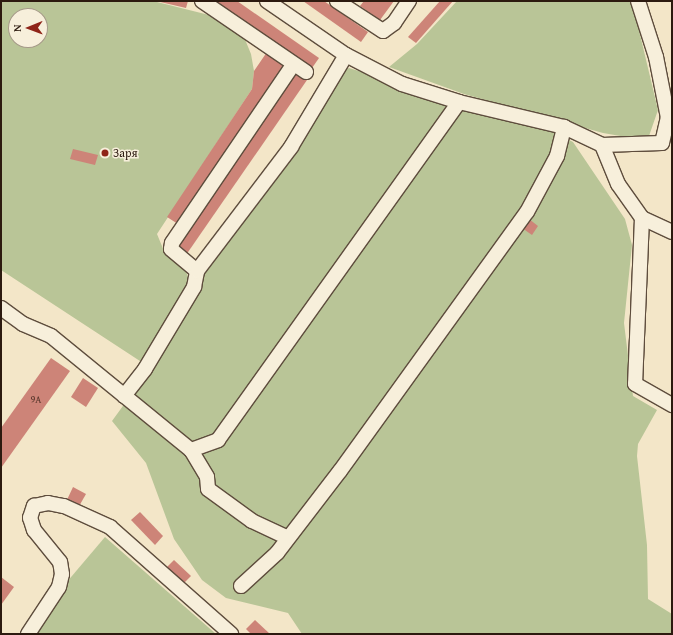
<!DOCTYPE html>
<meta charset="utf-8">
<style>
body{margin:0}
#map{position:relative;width:673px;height:635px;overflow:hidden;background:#f3e6c8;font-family:"Gentium Book Plus",serif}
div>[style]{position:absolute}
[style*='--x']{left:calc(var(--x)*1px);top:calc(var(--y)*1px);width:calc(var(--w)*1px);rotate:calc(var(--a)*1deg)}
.green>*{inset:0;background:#b9c597}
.building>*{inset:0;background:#cd8478}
.roads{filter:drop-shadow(1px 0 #5e4d3d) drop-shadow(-1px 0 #5e4d3d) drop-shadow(0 1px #5e4d3d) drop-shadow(0 -1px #5e4d3d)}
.minor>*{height:14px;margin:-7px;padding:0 7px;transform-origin:7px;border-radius:7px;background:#f7efdb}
.dots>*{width:11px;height:11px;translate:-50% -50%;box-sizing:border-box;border:2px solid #f7efdb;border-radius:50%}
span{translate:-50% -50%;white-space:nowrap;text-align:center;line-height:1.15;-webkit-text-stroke:3px #f7efdb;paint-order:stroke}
.number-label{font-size:10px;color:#543429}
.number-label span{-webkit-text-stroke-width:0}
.poi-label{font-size:12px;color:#2c1a0f}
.left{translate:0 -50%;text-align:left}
.frame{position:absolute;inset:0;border:2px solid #2c1a0f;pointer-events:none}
.north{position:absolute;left:8px;top:8px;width:40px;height:40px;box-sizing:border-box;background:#f7efdb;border:1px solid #a69a89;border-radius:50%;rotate:269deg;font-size:11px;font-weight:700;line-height:16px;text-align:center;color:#2c1a0f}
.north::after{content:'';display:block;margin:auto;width:14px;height:18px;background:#8f2418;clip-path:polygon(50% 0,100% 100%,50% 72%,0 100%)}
</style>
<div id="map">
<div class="green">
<div style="clip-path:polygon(evenodd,1px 1px,153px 1px,217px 17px,244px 37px,251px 54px,254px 71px,252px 89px,157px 234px,164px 251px,183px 264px,191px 284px,143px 363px,1px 270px,1px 1px,16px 16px,40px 16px,40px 40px,16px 40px,16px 16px)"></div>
<div style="clip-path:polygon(457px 1px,632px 1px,658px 110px,649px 136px,632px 138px,603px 133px,464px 94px,389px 67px,417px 44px)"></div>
<div style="clip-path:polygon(349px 68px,549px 130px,573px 142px,625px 219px,632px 245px,624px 323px,633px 396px,657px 410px,638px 444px,637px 456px,647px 545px,648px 599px,672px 614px,672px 634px,302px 634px,288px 613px,226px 598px,202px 580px,174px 539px,146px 463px,112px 421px,144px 377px,201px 276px,338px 74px)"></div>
<div style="clip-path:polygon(105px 537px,216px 634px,35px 634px,66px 583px)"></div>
</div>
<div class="building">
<div style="clip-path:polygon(156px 1px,188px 1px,186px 8px)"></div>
<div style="clip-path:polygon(215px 1px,237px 1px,319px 58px,312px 68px)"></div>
<div style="clip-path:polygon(303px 1px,324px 1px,368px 32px,361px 42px)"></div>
<div style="clip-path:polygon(364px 1px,394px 1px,380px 20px,360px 6px)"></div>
<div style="clip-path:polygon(440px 1px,453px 1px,416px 43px,408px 37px)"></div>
<div style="clip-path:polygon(267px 52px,288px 66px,178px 224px,167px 217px,252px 89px,254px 71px)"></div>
<div style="clip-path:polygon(297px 72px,307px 80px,186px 255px,175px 247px)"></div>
<div style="clip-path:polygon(73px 149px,98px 155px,95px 165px,70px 159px)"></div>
<div style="clip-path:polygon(529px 219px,538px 226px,532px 235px,522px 228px)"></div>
<div style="clip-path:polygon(51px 358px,70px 371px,1px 468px,1px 428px)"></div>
<div style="clip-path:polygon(83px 378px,98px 388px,86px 407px,71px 397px)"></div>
<div style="clip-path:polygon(73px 487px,86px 494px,78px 508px,66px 502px)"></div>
<div style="clip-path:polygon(140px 512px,163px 536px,155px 545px,131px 520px)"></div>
<div style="clip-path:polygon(174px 560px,191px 576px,183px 584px,166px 568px)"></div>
<div style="clip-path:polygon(1px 577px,14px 587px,1px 605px)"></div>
<div style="clip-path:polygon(255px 620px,270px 634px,251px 634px,246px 629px)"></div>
</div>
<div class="roads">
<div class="minor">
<div style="--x:202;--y:1;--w:126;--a:34.3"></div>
<div style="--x:267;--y:1;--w:96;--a:34.4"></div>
<div style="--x:346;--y:55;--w:63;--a:27.4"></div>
<div style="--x:402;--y:84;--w:60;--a:17.5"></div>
<div style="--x:459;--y:102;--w:108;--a:13.4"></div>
<div style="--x:564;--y:127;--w:42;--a:25.3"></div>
<div style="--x:602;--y:145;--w:60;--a:-1.9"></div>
<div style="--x:662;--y:143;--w:26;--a:-77"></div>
<div style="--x:668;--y:118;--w:62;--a:-101.1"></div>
<div style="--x:656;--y:57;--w:59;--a:-107.8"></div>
<div style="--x:337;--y:1;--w:55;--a:33.1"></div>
<div style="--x:383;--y:31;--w:14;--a:-36"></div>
<div style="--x:394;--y:23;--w:27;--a:-56"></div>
<div style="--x:602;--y:145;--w:42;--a:67.7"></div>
<div style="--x:618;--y:184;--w:42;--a:54.8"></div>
<div style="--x:642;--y:218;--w:33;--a:25"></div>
<div style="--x:642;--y:218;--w:166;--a:92.4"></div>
<div style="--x:635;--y:384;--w:43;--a:29.6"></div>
<div style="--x:197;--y:271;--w:34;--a:-140"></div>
<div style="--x:171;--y:249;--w:6;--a:-81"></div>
<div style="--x:172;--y:243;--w:215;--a:-55.8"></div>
<div style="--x:1;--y:308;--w:27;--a:36"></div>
<div style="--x:23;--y:324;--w:30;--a:23"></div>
<div style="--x:51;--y:336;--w:181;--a:39.2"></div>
<div style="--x:191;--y:450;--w:31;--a:59"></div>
<div style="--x:207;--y:477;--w:12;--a:85"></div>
<div style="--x:208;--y:489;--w:54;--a:36"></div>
<div style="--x:252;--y:521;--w:38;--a:25"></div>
<div style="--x:124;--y:396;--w:34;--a:-52"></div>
<div style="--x:145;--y:369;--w:96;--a:-59.1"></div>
<div style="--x:194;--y:287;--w:16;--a:-79"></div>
<div style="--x:197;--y:271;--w:156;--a:-52.8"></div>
<div style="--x:291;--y:147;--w:107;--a:-59.1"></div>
<div style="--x:191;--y:450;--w:29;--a:-20"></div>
<div style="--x:218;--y:440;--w:415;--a:-54.5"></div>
<div style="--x:241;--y:586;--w:49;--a:-42.5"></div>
<div style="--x:277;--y:553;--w:103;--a:-52.5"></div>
<div style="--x:340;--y:471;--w:319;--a:-54.2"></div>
<div style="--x:527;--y:212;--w:64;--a:-61.8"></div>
<div style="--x:557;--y:156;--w:30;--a:-76"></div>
<div style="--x:28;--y:634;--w:56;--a:-56.6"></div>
<div style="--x:59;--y:587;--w:13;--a:-77"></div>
<div style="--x:62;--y:574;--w:12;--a:-99"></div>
<div style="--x:60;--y:562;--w:41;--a:-129.1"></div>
<div style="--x:34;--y:530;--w:13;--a:-108"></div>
<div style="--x:30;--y:518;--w:13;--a:-72"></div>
<div style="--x:34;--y:506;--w:14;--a:-12"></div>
<div style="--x:48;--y:503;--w:16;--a:11"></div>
<div style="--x:64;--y:506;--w:51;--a:24.5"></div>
<div style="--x:110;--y:527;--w:162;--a:41.5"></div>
</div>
</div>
<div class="dots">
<div style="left:105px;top:153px;background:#8f2418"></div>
</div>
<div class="number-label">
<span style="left:36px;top:400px">9А</span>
</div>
<div class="poi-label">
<span class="left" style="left:113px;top:153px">Заря</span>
</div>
<div class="frame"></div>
<div class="north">N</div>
</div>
